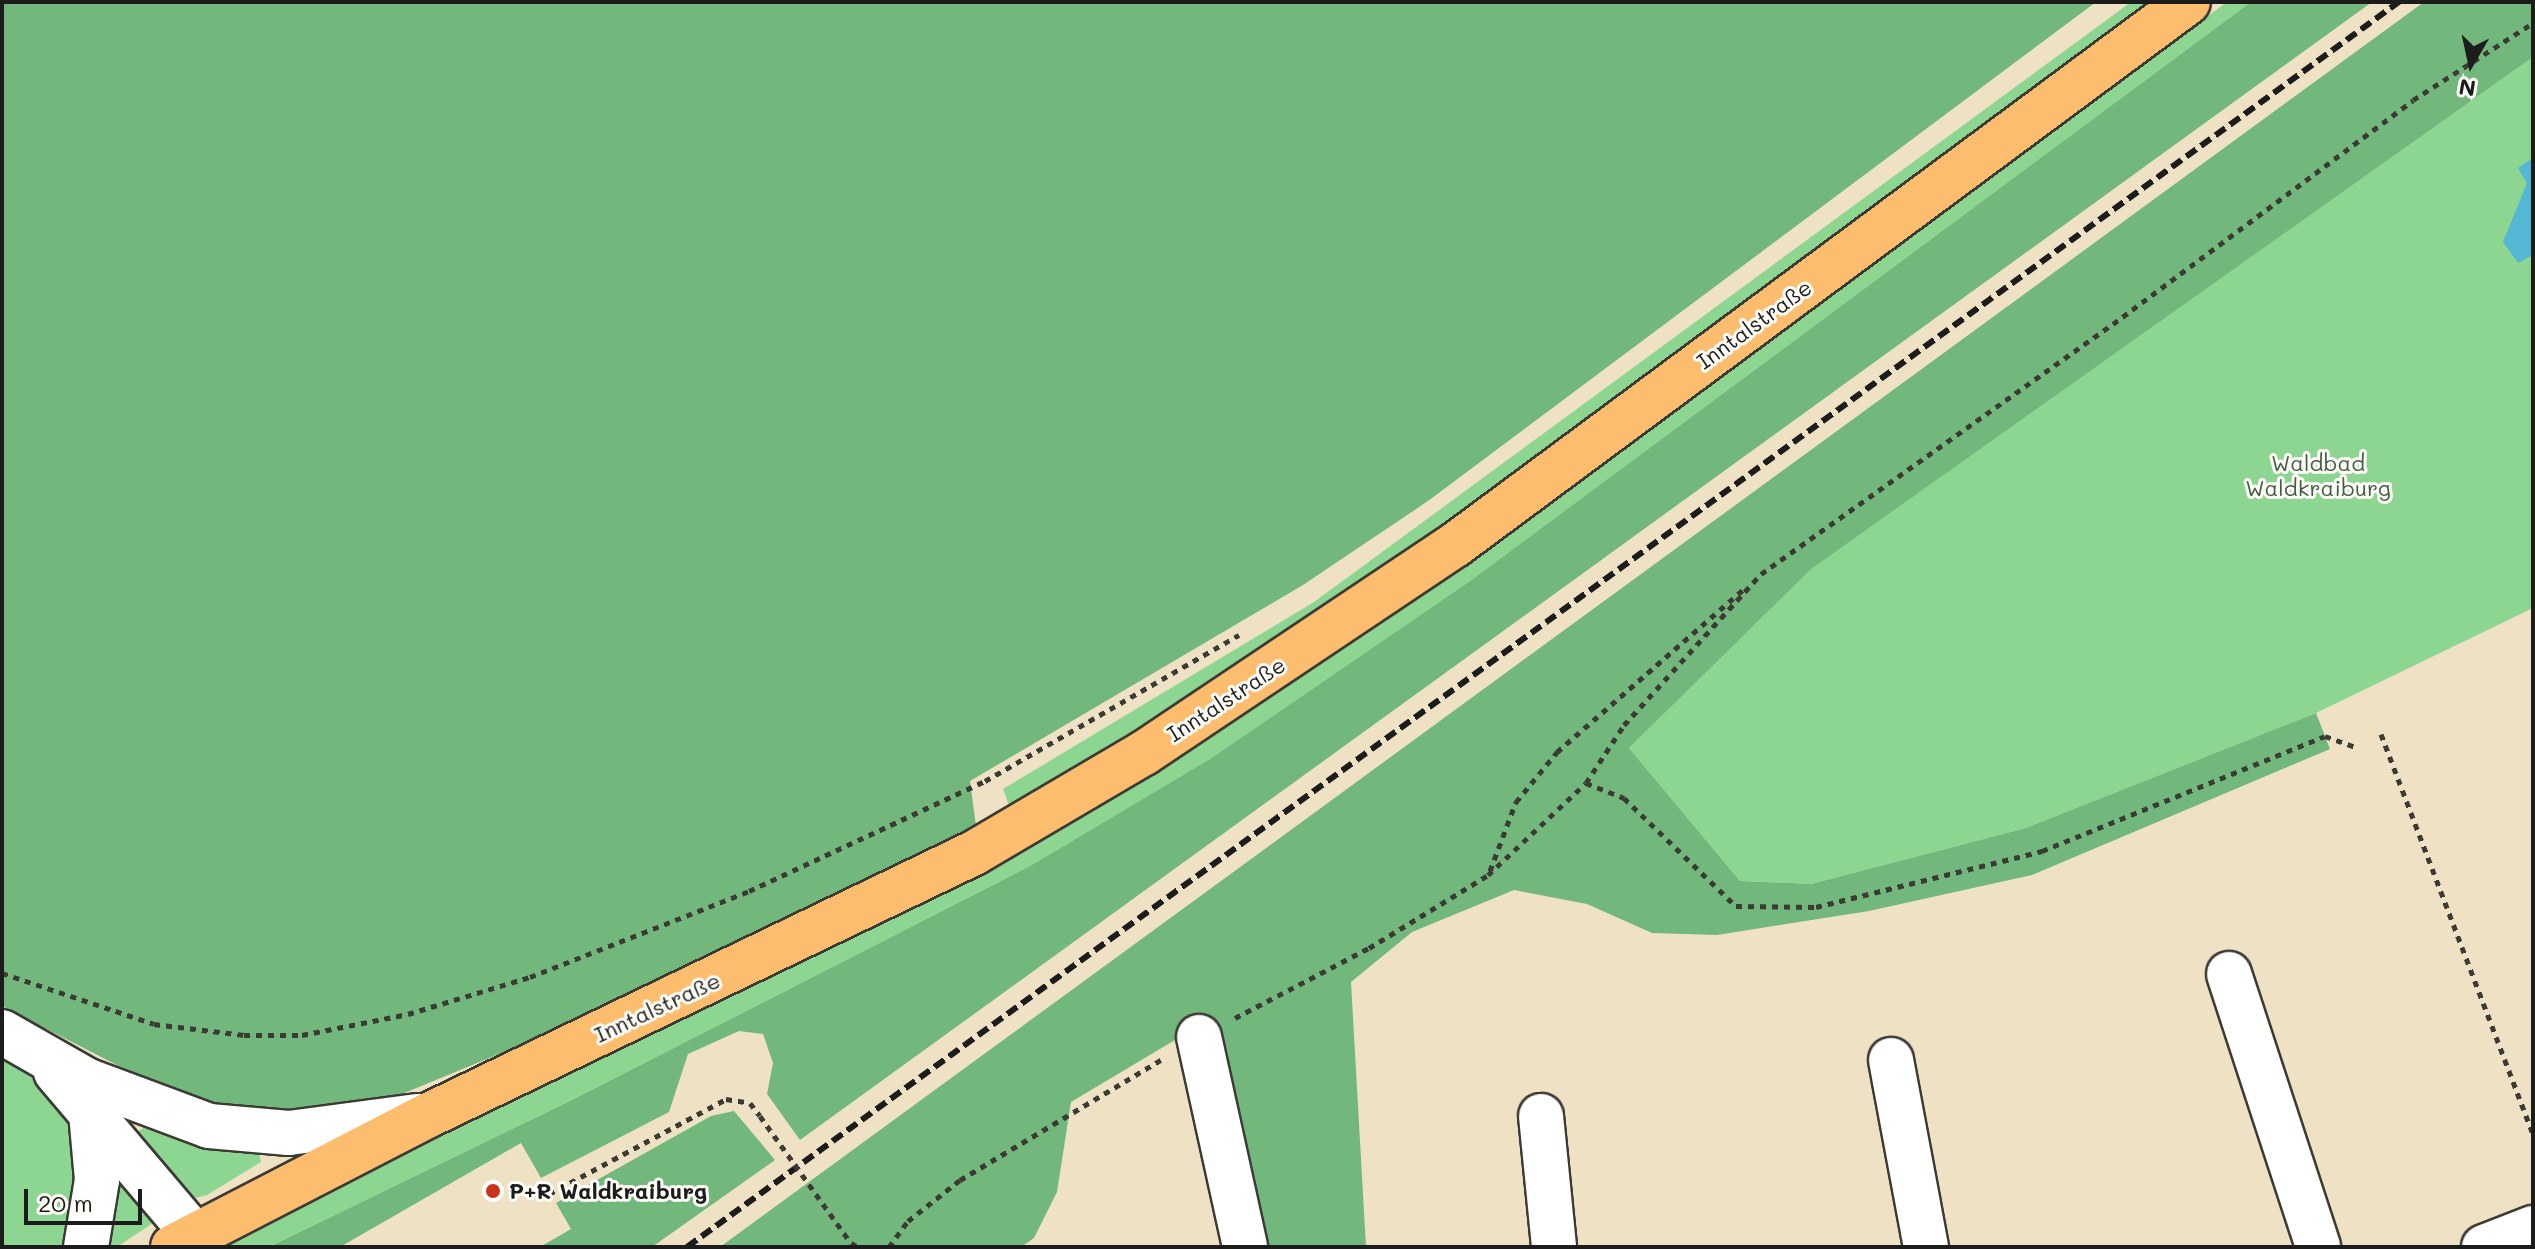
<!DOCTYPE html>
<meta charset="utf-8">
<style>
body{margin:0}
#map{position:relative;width:2535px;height:1249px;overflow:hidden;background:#efe2c4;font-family:Mali,sans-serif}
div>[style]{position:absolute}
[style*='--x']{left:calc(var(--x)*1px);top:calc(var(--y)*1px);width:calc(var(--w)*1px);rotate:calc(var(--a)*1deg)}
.green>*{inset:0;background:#8dd691}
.forest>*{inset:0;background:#72b77b}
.water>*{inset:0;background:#54b7d3}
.path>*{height:5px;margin-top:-2.5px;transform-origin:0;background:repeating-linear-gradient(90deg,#3c3a35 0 6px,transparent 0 12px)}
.roads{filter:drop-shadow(2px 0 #3c3a35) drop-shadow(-2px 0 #3c3a35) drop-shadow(0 2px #3c3a35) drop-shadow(0 -2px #3c3a35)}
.minor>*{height:44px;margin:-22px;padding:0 22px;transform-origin:22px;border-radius:22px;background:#fff}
.major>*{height:44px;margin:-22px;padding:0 22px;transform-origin:22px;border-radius:22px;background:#fcbd6e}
.rail>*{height:6px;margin-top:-3px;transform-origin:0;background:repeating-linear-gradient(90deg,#1c1c1c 0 12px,transparent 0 18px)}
.path-bridge>*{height:5px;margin-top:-2.5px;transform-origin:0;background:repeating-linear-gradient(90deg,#3c3a35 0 6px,transparent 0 12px)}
.dots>*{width:22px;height:22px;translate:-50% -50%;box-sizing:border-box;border:4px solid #fdfcf7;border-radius:50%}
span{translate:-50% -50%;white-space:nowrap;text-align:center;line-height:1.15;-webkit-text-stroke:6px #fdfcf7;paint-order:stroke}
.street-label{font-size:22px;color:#1c1c1c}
.park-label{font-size:22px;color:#445d45}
.poi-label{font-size:22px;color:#1c1c1c;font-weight:700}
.left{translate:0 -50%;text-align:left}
.frame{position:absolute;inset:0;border:4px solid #1c1c1c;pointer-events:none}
.north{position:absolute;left:2431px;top:24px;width:80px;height:80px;-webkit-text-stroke:6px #fdfcf7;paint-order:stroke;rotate:189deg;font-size:22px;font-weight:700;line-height:32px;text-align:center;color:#1c1c1c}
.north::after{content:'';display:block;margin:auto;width:28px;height:36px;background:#1c1c1c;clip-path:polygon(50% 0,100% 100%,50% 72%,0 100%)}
.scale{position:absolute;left:24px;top:1189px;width:118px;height:36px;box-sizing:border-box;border:4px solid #1c1c1c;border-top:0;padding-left:10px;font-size:24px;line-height:28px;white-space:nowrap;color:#1c1c1c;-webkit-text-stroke:6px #fdfcf7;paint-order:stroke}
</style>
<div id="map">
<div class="green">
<div style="clip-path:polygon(2131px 2px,2150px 2px,1445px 523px,1137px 731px,1010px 808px,1003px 789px,1314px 602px)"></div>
<div style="clip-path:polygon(2227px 2px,2251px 2px,1470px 581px,1210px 759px,1030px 866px,574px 1099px,269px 1247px,215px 1247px,385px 1160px,924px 903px,1156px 773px,1468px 561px)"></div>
<div style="clip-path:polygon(2533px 57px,2533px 608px,2316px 713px,2026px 828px,1811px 884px,1740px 881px,1629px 748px,1810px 569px)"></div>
<div style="clip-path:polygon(2px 1058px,20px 1066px,48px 1091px,73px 1127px,81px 1162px,65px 1247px,2px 1247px)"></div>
<div style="clip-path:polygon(148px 1125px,259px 1152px,261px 1162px,207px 1195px,191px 1199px,135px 1133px)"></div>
<div style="clip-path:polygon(117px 1179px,156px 1221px,117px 1247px,104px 1247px)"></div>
</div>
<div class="forest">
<div style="clip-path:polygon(2px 2px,2096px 2px,1428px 501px,1303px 585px,970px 781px,976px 826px,511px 1049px,397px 1096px,292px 1113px,246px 1111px,197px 1100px,146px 1080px,2px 1006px)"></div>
<div style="clip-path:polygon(2251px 2px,2372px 2px,800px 1140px,767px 1094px,773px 1063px,763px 1034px,739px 1031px,688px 1054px,669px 1112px,541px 1178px,521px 1143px,340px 1247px,269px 1247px,574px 1099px,1030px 866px,1210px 759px,1470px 581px)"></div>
<div style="clip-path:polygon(2424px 2px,2533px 2px,2533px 57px,1811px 569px,1629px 748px,1740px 881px,1811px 884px,2026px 828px,2316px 713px,2330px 749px,2032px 875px,1869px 911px,1717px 935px,1652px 933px,1587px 904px,1514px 890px,1412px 932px,1351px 982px,1366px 1247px,1255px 1247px,1185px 1034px,1071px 1102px,1057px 1192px,1034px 1238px,1021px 1247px,720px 1247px)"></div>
<div style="clip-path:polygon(734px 1111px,775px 1160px,652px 1247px,540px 1247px,571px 1229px,556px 1203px,711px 1116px)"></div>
</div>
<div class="water">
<div style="clip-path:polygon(2533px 158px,2533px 255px,2518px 263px,2503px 242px,2527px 183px,2518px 168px)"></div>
</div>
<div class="path">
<div style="--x:2381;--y:734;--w:428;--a:69.2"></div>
<div style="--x:1586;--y:783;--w:41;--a:21.5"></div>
<div style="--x:1624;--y:798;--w:156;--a:44"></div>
<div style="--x:1736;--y:906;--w:80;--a:0.7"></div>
<div style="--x:1816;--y:907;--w:233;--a:-13.9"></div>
<div style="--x:2042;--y:851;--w:305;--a:-22.1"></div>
<div style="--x:2325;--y:736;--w:32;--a:20"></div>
<div style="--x:1490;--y:871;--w:74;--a:-69.4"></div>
<div style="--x:1516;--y:802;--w:65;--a:-50.6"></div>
<div style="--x:1557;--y:752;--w:248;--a:-41.1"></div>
<div style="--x:2;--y:973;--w:160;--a:18.5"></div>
<div style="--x:154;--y:1024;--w:91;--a:7"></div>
<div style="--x:244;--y:1035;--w:58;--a:0"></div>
<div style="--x:302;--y:1035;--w:108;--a:-11.2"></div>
<div style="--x:408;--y:1014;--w:127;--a:-16.9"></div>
<div style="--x:530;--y:977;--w:235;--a:-21.4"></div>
<div style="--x:749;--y:891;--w:260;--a:-25"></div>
<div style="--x:985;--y:781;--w:293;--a:-29.9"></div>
<div style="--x:1235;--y:1018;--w:151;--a:-27.6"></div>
<div style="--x:1369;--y:948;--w:140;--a:-31.5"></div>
<div style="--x:1488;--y:875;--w:134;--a:-43.2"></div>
<div style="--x:1586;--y:783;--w:69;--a:-56.8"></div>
<div style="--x:1624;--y:725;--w:204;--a:-47.8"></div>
<div style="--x:1761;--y:574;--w:432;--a:-35.4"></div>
<div style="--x:2113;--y:324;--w:374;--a:-36.7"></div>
<div style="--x:2413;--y:100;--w:143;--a:-32.7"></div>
<div style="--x:549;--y:1194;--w:201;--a:-28.2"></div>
<div style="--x:726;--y:1099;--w:24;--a:9"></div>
<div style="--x:750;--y:1103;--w:16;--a:52"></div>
<div style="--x:851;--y:1243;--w:8;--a:30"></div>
<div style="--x:889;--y:1247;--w:32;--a:-54"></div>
<div style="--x:908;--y:1221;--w:66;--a:-38.3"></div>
<div style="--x:960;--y:1180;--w:238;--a:-30.9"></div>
</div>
<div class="roads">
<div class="minor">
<div style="--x:2229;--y:974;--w:287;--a:71.9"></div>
<div style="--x:2;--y:1032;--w:97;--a:29.7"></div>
<div style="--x:86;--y:1080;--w:131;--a:20.5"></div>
<div style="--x:209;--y:1126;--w:80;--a:5"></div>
<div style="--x:289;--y:1133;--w:131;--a:-7.5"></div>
<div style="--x:1199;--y:1037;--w:215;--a:77.6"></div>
<div style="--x:1891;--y:1060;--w:190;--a:79.4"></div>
<div style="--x:56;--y:1072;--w:214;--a:49.7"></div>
<div style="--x:1541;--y:1116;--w:132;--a:84.3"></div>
<div style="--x:86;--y:1247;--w:68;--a:-80.7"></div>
<div style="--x:97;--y:1180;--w:67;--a:-95.1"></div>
<div style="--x:2484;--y:1247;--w:53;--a:-21.2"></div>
</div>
<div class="major">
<div style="--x:173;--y:1247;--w:288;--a:-27.3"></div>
<div style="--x:429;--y:1115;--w:605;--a:-25.68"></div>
<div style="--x:974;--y:853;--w:197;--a:-30.5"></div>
<div style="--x:1144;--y:753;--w:374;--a:-33.8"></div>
<div style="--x:1455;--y:545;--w:912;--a:-36.53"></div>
</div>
</div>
<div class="rail">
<div style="--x:687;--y:1247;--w:2117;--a:-36.03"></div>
</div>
<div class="path-bridge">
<div style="--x:760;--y:1116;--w:156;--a:54.4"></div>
</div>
<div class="dots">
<div style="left:493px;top:1191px;background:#c8321e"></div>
</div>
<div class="street-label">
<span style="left:1754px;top:324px;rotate:-36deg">Inntalstraße</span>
<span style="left:1226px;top:699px;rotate:-33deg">Inntalstraße</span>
<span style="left:657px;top:1007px;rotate:-25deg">Inntalstraße</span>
</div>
<div class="park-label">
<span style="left:2318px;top:475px">Waldbad<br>Waldkraiburg</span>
</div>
<div class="poi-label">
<span class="left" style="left:509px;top:1191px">P+R Waldkraiburg</span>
</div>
<div class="frame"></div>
<div class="north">N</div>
<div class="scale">20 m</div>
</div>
